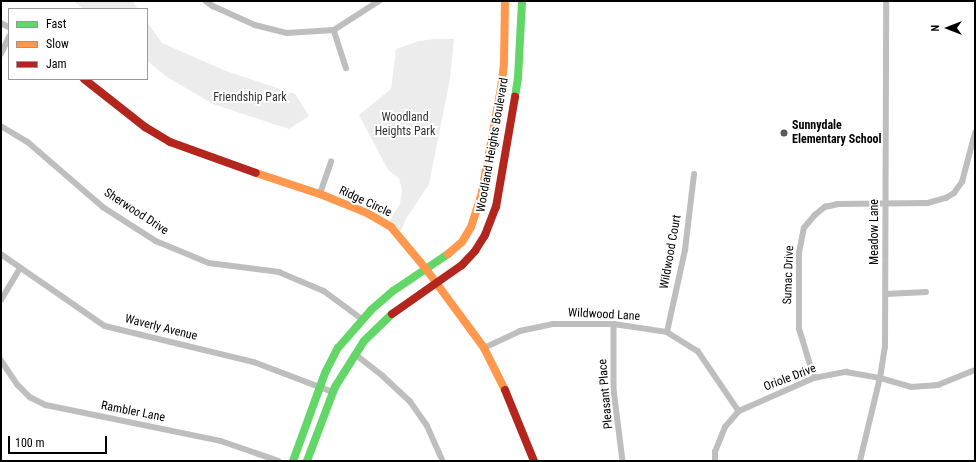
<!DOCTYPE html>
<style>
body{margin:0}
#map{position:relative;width:976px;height:462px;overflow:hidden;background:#fff;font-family:"Roboto Condensed",sans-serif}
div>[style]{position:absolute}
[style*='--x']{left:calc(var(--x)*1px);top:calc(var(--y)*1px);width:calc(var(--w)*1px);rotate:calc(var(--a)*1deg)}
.green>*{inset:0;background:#ececec}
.street>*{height:5.5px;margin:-2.75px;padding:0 2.75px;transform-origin:2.75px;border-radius:2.75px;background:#bebebe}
.fast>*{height:8px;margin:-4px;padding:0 4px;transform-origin:4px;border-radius:4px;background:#63d668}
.slow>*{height:8px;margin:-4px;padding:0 4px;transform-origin:4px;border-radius:4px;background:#ff974d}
.jam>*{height:8px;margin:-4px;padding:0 4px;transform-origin:4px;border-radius:4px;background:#b3261e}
.dots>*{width:11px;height:11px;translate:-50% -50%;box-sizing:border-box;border:2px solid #fff;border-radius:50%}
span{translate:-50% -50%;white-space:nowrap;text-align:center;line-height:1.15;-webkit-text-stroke:4px #fff;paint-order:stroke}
.park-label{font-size:12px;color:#333}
.poi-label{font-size:12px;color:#000;font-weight:700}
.left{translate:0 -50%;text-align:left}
.street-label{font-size:12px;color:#000}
.frame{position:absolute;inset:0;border:2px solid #000;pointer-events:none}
.legend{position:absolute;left:8px;top:8px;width:140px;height:72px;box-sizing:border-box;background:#fff;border:1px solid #999;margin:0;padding:5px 7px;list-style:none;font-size:12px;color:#000}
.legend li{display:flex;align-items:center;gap:8px;height:20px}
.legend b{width:20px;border:1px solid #999}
.north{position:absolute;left:928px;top:8px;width:40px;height:40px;-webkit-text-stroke:3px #fff;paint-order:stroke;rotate:270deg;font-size:11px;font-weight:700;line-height:16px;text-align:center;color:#000}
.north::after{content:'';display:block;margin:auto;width:14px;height:18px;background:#000;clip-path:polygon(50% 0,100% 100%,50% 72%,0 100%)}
.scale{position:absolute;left:8px;top:436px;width:99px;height:18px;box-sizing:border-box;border:2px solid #000;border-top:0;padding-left:5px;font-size:12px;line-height:14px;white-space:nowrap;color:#000;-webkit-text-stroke:3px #fff;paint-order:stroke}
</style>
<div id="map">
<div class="green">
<div style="clip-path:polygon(74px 1px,132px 1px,138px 9px,83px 9px)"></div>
<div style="clip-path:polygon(147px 22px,162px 43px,226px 71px,295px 94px,309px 116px,289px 129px,213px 104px,167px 77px,147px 61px)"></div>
<div style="clip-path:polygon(435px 39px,454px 39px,450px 79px,429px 184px,406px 219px,401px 231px,389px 221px,400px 204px,402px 190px,399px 178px,388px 170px,359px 115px,391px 89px,396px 49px,419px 41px)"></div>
</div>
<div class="street">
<div style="--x:206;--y:1;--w:9;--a:36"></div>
<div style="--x:213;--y:6;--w:46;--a:24.3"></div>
<div style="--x:255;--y:25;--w:33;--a:14"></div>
<div style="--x:287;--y:33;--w:47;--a:-3.7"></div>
<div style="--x:334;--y:30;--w:54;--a:-32.8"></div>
<div style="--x:1;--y:23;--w:9;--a:27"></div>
<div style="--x:334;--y:30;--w:40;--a:72"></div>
<div style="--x:1;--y:54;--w:19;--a:-65"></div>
<div style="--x:1;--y:126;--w:31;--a:31"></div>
<div style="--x:28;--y:142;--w:99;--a:40.9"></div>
<div style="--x:103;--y:207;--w:63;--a:32.7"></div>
<div style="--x:156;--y:241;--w:57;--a:22.5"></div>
<div style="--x:209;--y:263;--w:71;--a:7.3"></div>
<div style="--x:279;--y:272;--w:49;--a:22.9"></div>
<div style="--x:324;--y:291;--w:47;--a:36.4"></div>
<div style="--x:320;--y:194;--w:34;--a:-71"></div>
<div style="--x:1;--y:254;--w:126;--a:34.7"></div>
<div style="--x:105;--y:326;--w:153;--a:13.6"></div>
<div style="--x:254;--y:362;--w:85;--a:20.8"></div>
<div style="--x:886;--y:294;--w:40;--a:-2.9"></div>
<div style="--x:1;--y:300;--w:37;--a:-59"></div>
<div style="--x:614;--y:324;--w:66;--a:90"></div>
<div style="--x:614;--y:390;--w:72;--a:82.8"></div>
<div style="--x:667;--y:332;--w:84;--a:-77.6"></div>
<div style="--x:685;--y:250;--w:76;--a:-83.2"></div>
<div style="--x:484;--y:348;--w:40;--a:-25"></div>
<div style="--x:520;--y:331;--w:34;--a:-12"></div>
<div style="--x:553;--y:324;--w:61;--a:0"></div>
<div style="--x:614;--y:324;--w:54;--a:8.6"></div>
<div style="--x:667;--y:332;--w:36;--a:32"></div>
<div style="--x:698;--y:351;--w:73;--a:55.7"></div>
<div style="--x:355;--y:354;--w:36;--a:38"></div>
<div style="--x:383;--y:376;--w:37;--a:43"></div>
<div style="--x:410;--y:401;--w:29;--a:55"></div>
<div style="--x:427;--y:425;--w:39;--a:66"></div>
<div style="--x:1;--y:360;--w:30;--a:56"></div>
<div style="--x:18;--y:385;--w:17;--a:45"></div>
<div style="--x:30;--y:397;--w:18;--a:27"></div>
<div style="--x:46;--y:405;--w:179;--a:11.6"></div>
<div style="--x:221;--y:441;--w:61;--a:19"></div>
<div style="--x:814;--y:378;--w:51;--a:-107"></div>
<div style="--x:799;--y:329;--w:76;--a:-90"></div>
<div style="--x:799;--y:253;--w:25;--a:-79"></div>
<div style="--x:804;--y:228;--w:17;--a:-50"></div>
<div style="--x:815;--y:215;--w:13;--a:-39"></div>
<div style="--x:825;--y:207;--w:13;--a:-13"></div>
<div style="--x:838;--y:204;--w:90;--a:-0.6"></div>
<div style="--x:928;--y:203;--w:19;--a:-16"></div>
<div style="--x:946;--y:198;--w:9;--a:-32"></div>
<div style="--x:954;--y:193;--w:14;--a:-54"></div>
<div style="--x:962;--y:182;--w:51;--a:-75.1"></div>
<div style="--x:715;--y:461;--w:9;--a:-90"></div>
<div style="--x:715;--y:452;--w:27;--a:-68"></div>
<div style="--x:725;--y:427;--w:21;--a:-49"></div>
<div style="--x:739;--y:411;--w:82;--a:-23.7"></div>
<div style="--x:814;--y:378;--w:33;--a:-11"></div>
<div style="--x:846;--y:372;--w:35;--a:10"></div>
<div style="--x:880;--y:378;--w:32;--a:16"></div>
<div style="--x:911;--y:387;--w:27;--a:-4"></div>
<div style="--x:938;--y:385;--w:40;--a:-22"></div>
<div style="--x:860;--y:461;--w:85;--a:-76.5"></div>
<div style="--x:880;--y:378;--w:31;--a:-81"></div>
<div style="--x:885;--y:347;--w:346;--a:-89.8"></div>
</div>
<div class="fast">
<div style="--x:515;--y:97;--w:19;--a:-81"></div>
<div style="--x:518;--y:78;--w:77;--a:-87"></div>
<div style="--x:293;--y:461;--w:94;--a:-70"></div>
<div style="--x:325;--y:373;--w:28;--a:-63"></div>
<div style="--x:338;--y:348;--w:50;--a:-49"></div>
<div style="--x:371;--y:310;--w:29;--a:-41"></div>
<div style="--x:393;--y:291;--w:66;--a:-33.9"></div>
<div style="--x:307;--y:461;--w:79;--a:-69.3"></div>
<div style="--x:335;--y:387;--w:54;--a:-57.8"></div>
<div style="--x:364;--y:341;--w:39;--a:-44"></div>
</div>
<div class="slow">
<div style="--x:256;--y:173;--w:67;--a:18.2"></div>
<div style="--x:320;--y:194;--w:51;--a:22"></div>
<div style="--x:367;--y:213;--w:28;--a:30"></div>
<div style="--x:391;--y:227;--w:55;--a:50.2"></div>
<div style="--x:426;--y:269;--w:98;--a:53.7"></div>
<div style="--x:484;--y:348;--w:47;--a:63.4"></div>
<div style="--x:448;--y:254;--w:18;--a:-41"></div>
<div style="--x:462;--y:242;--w:17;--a:-59"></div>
<div style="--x:471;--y:227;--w:32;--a:-72"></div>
<div style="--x:481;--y:197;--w:111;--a:-79.6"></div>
<div style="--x:501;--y:88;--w:25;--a:-83"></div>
<div style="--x:504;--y:63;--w:62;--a:-89.1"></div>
</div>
<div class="jam">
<div style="--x:84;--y:79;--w:78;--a:38.2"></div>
<div style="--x:145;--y:127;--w:29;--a:31"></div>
<div style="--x:170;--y:142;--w:91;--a:19.8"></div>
<div style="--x:392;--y:314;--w:85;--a:-35"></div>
<div style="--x:462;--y:265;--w:19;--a:-47"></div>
<div style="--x:475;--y:251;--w:19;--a:-58"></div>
<div style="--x:485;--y:235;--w:30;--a:-69"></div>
<div style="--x:496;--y:207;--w:112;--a:-80.2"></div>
<div style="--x:505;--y:390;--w:77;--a:67.8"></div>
</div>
<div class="dots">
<div style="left:784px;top:133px;background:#595959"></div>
</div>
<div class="park-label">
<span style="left:250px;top:98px">Friendship Park</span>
<span style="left:405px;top:125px">Woodland<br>Heights Park</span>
</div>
<div class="poi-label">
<span class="left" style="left:792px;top:133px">Sunnydale<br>Elementary School</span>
</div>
<div class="street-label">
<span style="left:493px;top:145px;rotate:-80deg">Woodland Heights Boulevard</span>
<span style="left:365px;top:202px;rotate:25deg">Ridge Circle</span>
<span style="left:136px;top:212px;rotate:33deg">Sherwood Drive</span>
<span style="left:875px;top:232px;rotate:-90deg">Meadow Lane</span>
<span style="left:671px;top:252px;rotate:-80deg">Wildwood Court</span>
<span style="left:789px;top:275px;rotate:-88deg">Sumac Drive</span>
<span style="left:604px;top:315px;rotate:3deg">Wildwood Lane</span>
<span style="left:161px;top:328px;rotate:14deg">Waverly Avenue</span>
<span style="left:790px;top:378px;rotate:-21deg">Oriole Drive</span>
<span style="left:606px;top:394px;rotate:-95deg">Pleasant Place</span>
<span style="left:133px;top:412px;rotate:11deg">Rambler Lane</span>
</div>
<div class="frame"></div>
<ul class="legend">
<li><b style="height:5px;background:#63d668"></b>Fast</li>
<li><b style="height:5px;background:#ff974d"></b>Slow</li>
<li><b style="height:5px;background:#b3261e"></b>Jam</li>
</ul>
<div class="north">N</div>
<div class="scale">100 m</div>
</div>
